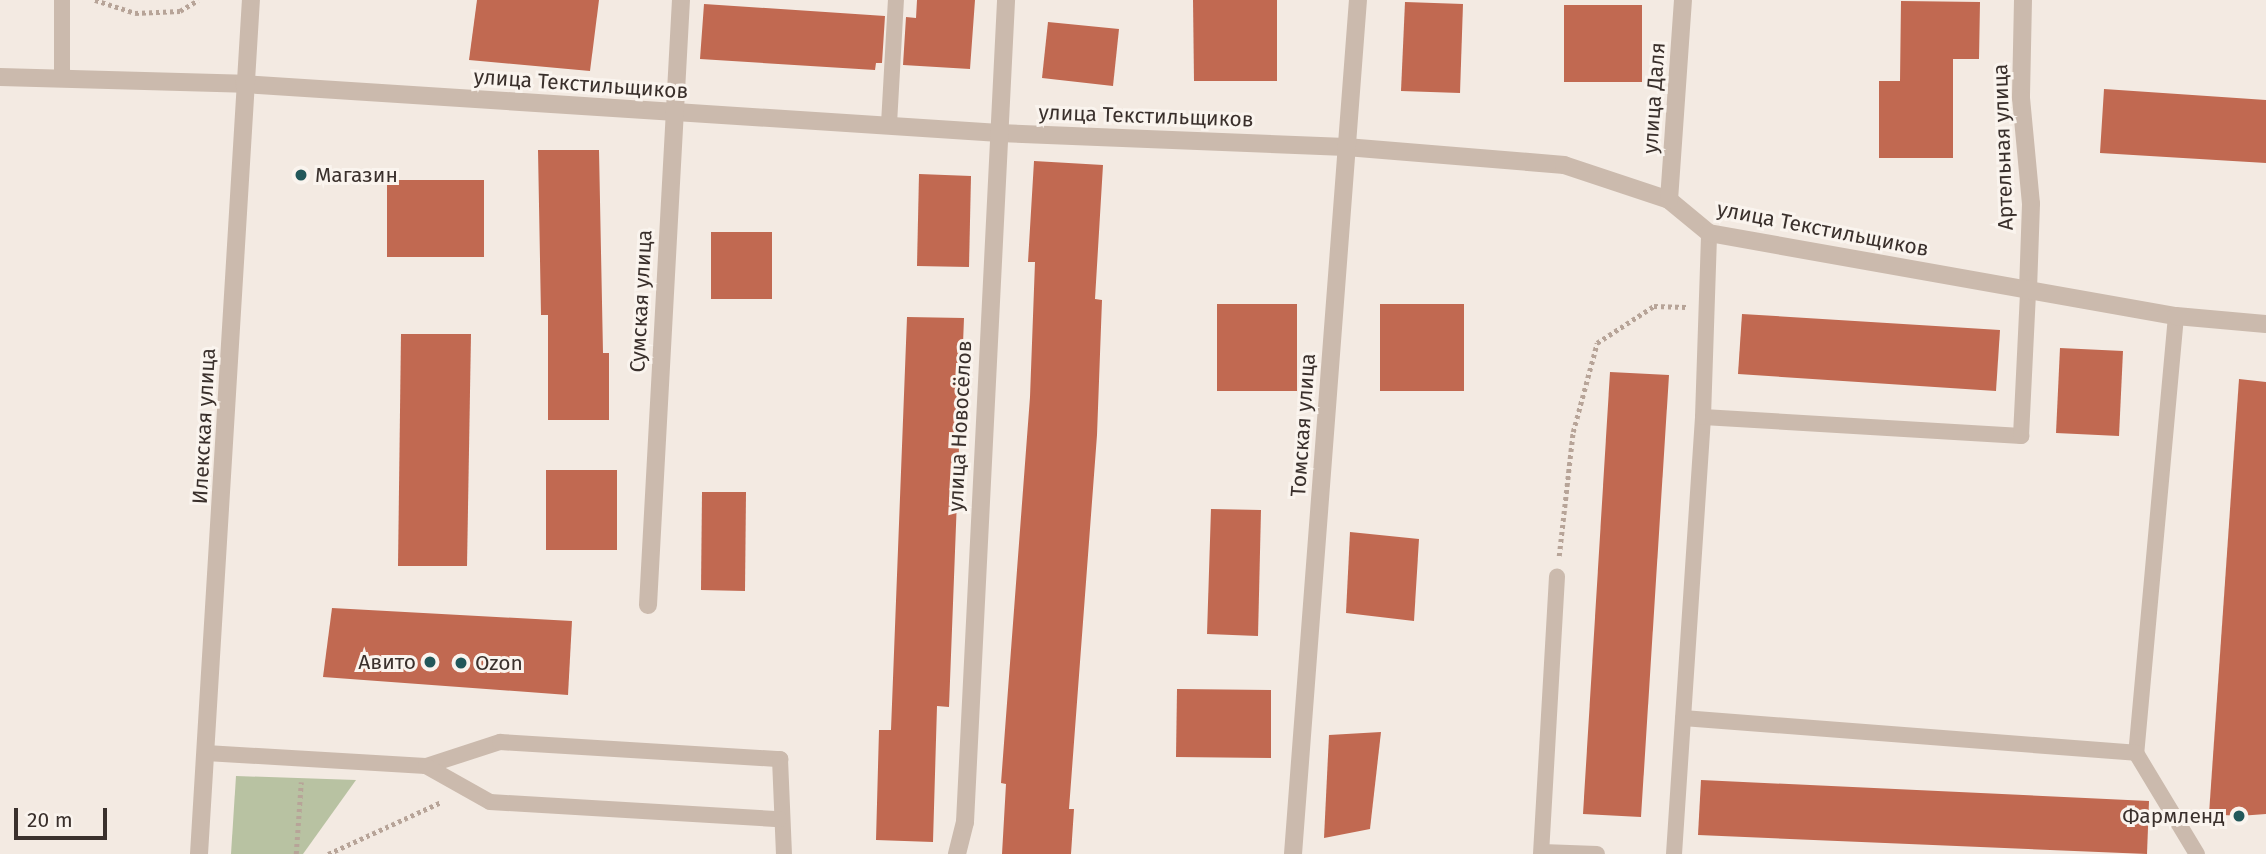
<!DOCTYPE html>
<meta charset="utf-8">
<style>
body{margin:0}
#map{position:relative;width:2266px;height:854px;overflow:hidden;background:#f3eae2;font-family:"Fira Sans",sans-serif}
div>[style]{position:absolute}
[style*='--x']{left:calc(var(--x)*1px);top:calc(var(--y)*1px);width:calc(var(--w)*1px);rotate:calc(var(--a)*1deg)}
.green>*{inset:0;background:#b8c2a2}
.building>*{inset:0;background:#c16951}
.path>*{height:4.5px;margin-top:-2.25px;transform-origin:0;background:repeating-linear-gradient(90deg,#b7a498 0 3.5px,transparent 0 7px)}
.service>*{height:16px;margin:-8px;padding:0 8px;transform-origin:8px;border-radius:8px;background:#cbbaad}
.minor>*{height:18px;margin:-9px;padding:0 9px;transform-origin:9px;border-radius:9px;background:#cbbaad}
.tertiary>*{height:18px;margin:-9px;padding:0 9px;transform-origin:9px;border-radius:9px;background:#cbbaad}
.dots>*{width:19px;height:19px;translate:-50% -50%;box-sizing:border-box;border:4px solid #faf4ee;border-radius:50%}
span{translate:-50% -50%;white-space:nowrap;text-align:center;line-height:1.15;-webkit-text-stroke:6px #faf4ee;paint-order:stroke}
.street-label{font-size:21px;color:#3a302c}
.poi-label{font-size:21px;color:#3a302c}
.left{translate:0 -50%;text-align:left}
.right{translate:-100% -50%;text-align:right}
.scale{position:absolute;left:14px;top:808px;width:93px;height:32px;box-sizing:border-box;border:4px solid #3a302c;border-top:0;padding-left:9px;font-size:21px;line-height:24px;white-space:nowrap;color:#3a302c;-webkit-text-stroke:5px #faf4ee;paint-order:stroke}
</style>
<div id="map">
<div class="green">
<div style="clip-path:polygon(236px 776px,356px 780px,303px 854px,231px 854px)"></div>
</div>
<div class="building">
<div style="clip-path:polygon(477px 0,599px 0,590px 71px,469px 60px)"></div>
<div style="clip-path:polygon(917px 0,975px 0,970px 69px,903px 65px,906px 17px,916px 18px)"></div>
<div style="clip-path:polygon(1193px 0,1277px 0,1277px 81px,1194px 81px)"></div>
<div style="clip-path:polygon(1901px 1px,1980px 2px,1979px 59px,1953px 59px,1953px 158px,1879px 158px,1879px 81px,1900px 81px)"></div>
<div style="clip-path:polygon(1405px 2px,1463px 4px,1460px 93px,1401px 91px)"></div>
<div style="clip-path:polygon(704px 4px,885px 16px,882px 63px,876px 63px,875px 70px,700px 59px)"></div>
<div style="clip-path:polygon(1564px 5px,1642px 5px,1642px 82px,1564px 82px)"></div>
<div style="clip-path:polygon(1048px 22px,1119px 29px,1113px 86px,1042px 78px)"></div>
<div style="clip-path:polygon(2104px 89px,2266px 100px,2266px 163px,2100px 153px)"></div>
<div style="clip-path:polygon(538px 150px,599px 150px,603px 353px,609px 353px,609px 420px,548px 420px,548px 315px,541px 315px)"></div>
<div style="clip-path:polygon(1034px 161px,1103px 165px,1095px 299px,1102px 300px,1097px 435px,1069px 809px,1074px 809px,1071px 854px,1002px 854px,1006px 784px,1001px 783px,1030px 397px,1035px 262px,1028px 262px)"></div>
<div style="clip-path:polygon(919px 174px,971px 176px,969px 267px,917px 266px)"></div>
<div style="clip-path:polygon(387px 180px,484px 180px,484px 257px,387px 257px)"></div>
<div style="clip-path:polygon(711px 232px,772px 232px,772px 299px,711px 299px)"></div>
<div style="clip-path:polygon(1217px 304px,1297px 304px,1297px 391px,1217px 391px)"></div>
<div style="clip-path:polygon(1380px 304px,1464px 304px,1464px 391px,1380px 391px)"></div>
<div style="clip-path:polygon(1742px 314px,2000px 330px,1996px 391px,1738px 374px)"></div>
<div style="clip-path:polygon(907px 317px,964px 318px,949px 707px,937px 706px,933px 842px,876px 840px,879px 730px,891px 730px)"></div>
<div style="clip-path:polygon(401px 334px,471px 334px,467px 566px,398px 566px)"></div>
<div style="clip-path:polygon(2060px 348px,2123px 351px,2119px 436px,2056px 433px)"></div>
<div style="clip-path:polygon(1610px 372px,1669px 375px,1641px 817px,1583px 814px)"></div>
<div style="clip-path:polygon(2239px 379px,2266px 382px,2266px 814px,2239px 816px,2209px 814px)"></div>
<div style="clip-path:polygon(546px 470px,617px 470px,617px 550px,546px 550px)"></div>
<div style="clip-path:polygon(702px 492px,746px 492px,745px 591px,701px 590px)"></div>
<div style="clip-path:polygon(1211px 509px,1261px 510px,1258px 636px,1207px 634px)"></div>
<div style="clip-path:polygon(1350px 532px,1419px 539px,1414px 621px,1346px 613px)"></div>
<div style="clip-path:polygon(332px 608px,572px 621px,568px 695px,323px 677px)"></div>
<div style="clip-path:polygon(1177px 689px,1271px 690px,1271px 758px,1176px 757px)"></div>
<div style="clip-path:polygon(1381px 732px,1370px 829px,1324px 838px,1329px 735px)"></div>
<div style="clip-path:polygon(1701px 780px,2149px 801px,2147px 854px,1698px 835px)"></div>
</div>
<div class="path">
<div style="--x:95;--y:0;--w:42;--a:18"></div>
<div style="--x:135;--y:13;--w:45;--a:-2.5"></div>
<div style="--x:180;--y:11;--w:21;--a:-31"></div>
<div style="--x:1559;--y:556;--w:125;--a:-83.6"></div>
<div style="--x:1573;--y:432;--w:92;--a:-74.9"></div>
<div style="--x:1597;--y:343;--w:68;--a:-33"></div>
<div style="--x:1654;--y:306;--w:32;--a:2"></div>
<div style="--x:296;--y:854;--w:72;--a:-86"></div>
<div style="--x:328;--y:854;--w:124;--a:-24.7"></div>
</div>
<div class="service">
<div style="--x:62;--y:0;--w:79;--a:90"></div>
<div style="--x:889;--y:124;--w:124;--a:-86.8"></div>
<div style="--x:2176;--y:316;--w:439;--a:95.2"></div>
<div style="--x:2136;--y:753;--w:118;--a:58.9"></div>
<div style="--x:1703;--y:417;--w:319;--a:3.4"></div>
<div style="--x:2021;--y:436;--w:144;--a:-87.2"></div>
<div style="--x:1683;--y:718;--w:454;--a:4.4"></div>
<div style="--x:206;--y:753;--w:220;--a:3.4"></div>
<div style="--x:426;--y:766;--w:78;--a:-18"></div>
<div style="--x:500;--y:742;--w:281;--a:3.5"></div>
<div style="--x:780;--y:759;--w:95;--a:87.6"></div>
<div style="--x:426;--y:766;--w:73;--a:29.4"></div>
<div style="--x:490;--y:802;--w:290;--a:3.4"></div>
<div style="--x:1542;--y:852;--w:55;--a:2.1"></div>
<div style="--x:1541;--y:854;--w:278;--a:-86.7"></div>
<div style="--x:1674;--y:854;--w:438;--a:-86.2"></div>
<div style="--x:1703;--y:417;--w:184;--a:-88.1"></div>
</div>
<div class="minor">
<div style="--x:2023;--y:0;--w:98;--a:91.2"></div>
<div style="--x:2021;--y:98;--w:106;--a:84.6"></div>
<div style="--x:2031;--y:204;--w:88;--a:92"></div>
<div style="--x:0;--y:77;--w:244;--a:1.6"></div>
<div style="--x:244;--y:84;--w:757;--a:3.71"></div>
<div style="--x:999;--y:133;--w:347;--a:2.3"></div>
<div style="--x:1346;--y:147;--w:219;--a:4.7"></div>
<div style="--x:1564;--y:165;--w:111;--a:18.4"></div>
<div style="--x:1669;--y:200;--w:52;--a:39.5"></div>
<div style="--x:1709;--y:233;--w:474;--a:10.1"></div>
<div style="--x:2176;--y:316;--w:90;--a:5.1"></div>
<div style="--x:1669;--y:200;--w:200;--a:-86"></div>
<div style="--x:648;--y:605;--w:606;--a:-86.88"></div>
<div style="--x:957;--y:854;--w:33;--a:-76"></div>
<div style="--x:965;--y:822;--w:823;--a:-87.14"></div>
<div style="--x:1293;--y:854;--w:856;--a:-85.65"></div>
</div>
<div class="tertiary">
<div style="--x:199;--y:854;--w:856;--a:-86.52"></div>
</div>
<div class="dots">
<div style="left:301px;top:175px;background:#22585a"></div>
<div style="left:430px;top:662px;background:#22585a"></div>
<div style="left:461px;top:663px;background:#22585a"></div>
<div style="left:2239px;top:816px;background:#22585a"></div>
</div>
<div class="street-label">
<span style="left:581px;top:84px;rotate:4deg">улица Текстильщиков</span>
<span style="left:1654px;top:98px;rotate:-86deg">улица Даля</span>
<span style="left:1146px;top:116px;rotate:2deg">улица Текстильщиков</span>
<span style="left:2003px;top:147px;rotate:-92deg">Артельная улица</span>
<span style="left:1823px;top:229px;rotate:11deg">улица Текстильщиков</span>
<span style="left:641px;top:301px;rotate:-87deg">Сумская улица</span>
<span style="left:1303px;top:425px;rotate:-86deg">Томская улица</span>
<span style="left:204px;top:426px;rotate:-87deg">Илекская улица</span>
<span style="left:960px;top:426px;rotate:-87deg">улица Новосёлов</span>
</div>
<div class="poi-label">
<span class="left" style="left:315px;top:175px">Магазин</span>
<span class="right" style="left:416px;top:662px">Авито</span>
<span class="left" style="left:475px;top:663px">Ozon</span>
<span class="right" style="left:2225px;top:816px">Фармленд</span>
</div>
<div class="scale">20 m</div>
</div>
